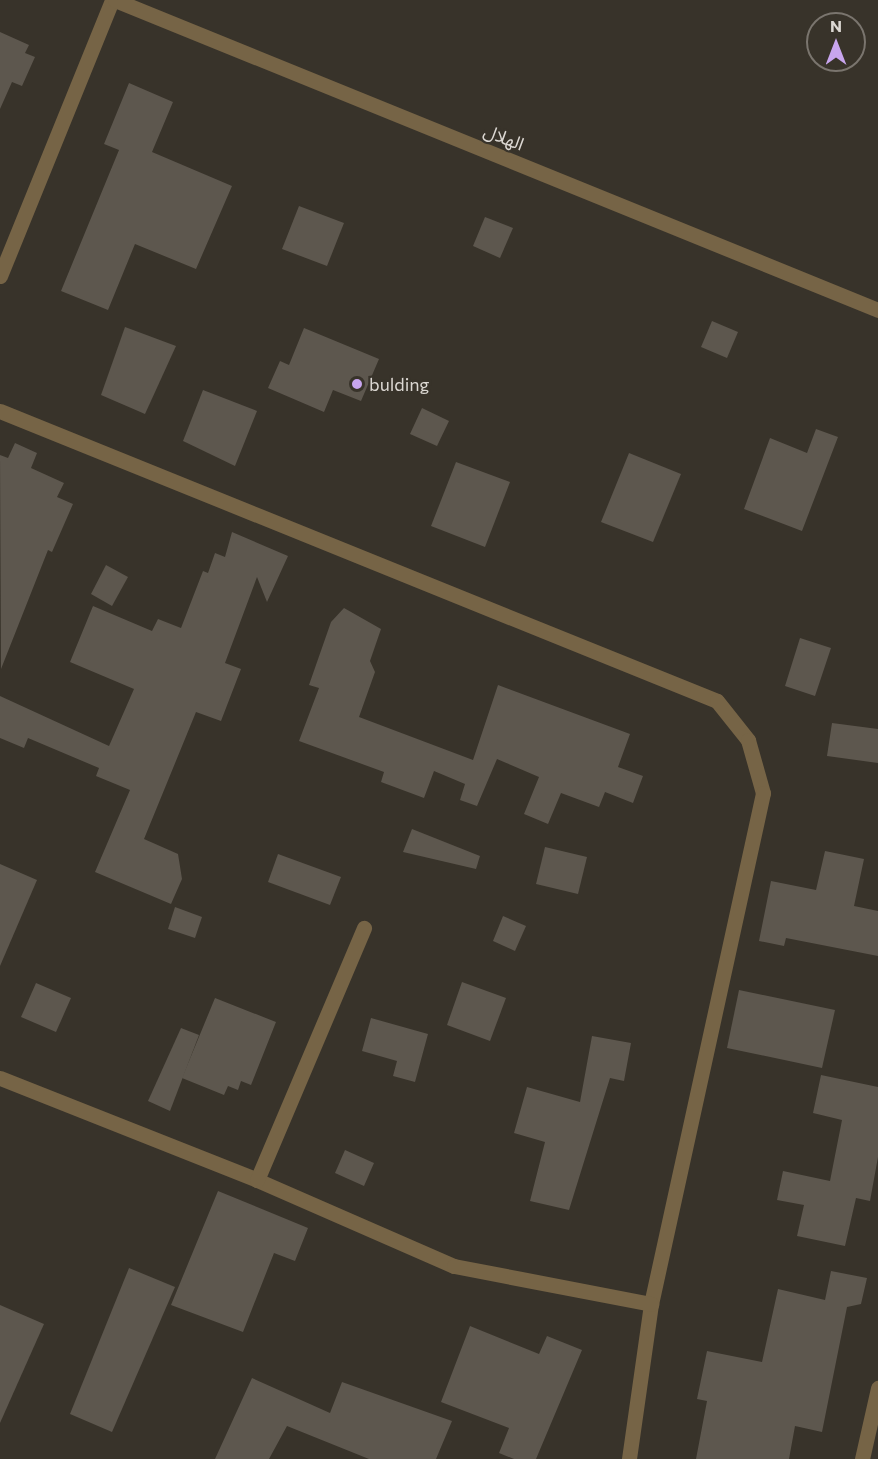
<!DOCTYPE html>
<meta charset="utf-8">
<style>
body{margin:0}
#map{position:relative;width:878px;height:1459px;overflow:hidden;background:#38332a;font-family:Commissioner,"Noto Sans Arabic",sans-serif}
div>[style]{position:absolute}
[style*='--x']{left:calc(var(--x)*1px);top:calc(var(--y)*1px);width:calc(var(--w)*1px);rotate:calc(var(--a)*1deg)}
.building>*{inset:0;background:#5d574e}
.minor>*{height:15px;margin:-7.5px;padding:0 7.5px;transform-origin:7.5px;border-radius:7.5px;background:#766446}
.tertiary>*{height:15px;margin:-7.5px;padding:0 7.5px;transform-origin:7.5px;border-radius:7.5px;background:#766446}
.dots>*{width:16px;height:16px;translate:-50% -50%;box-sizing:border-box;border:3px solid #38332a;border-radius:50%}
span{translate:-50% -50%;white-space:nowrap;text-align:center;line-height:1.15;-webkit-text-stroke:4.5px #38332a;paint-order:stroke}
.street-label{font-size:18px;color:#dcd8d3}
.poi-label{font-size:18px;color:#dcd8d3}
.left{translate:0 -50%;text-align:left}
.north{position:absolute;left:806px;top:12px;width:60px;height:60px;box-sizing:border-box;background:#38332a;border:2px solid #7a756e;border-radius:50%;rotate:0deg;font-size:16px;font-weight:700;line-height:24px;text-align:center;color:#dcd8d3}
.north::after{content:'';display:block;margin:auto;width:21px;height:27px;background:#c8a5ee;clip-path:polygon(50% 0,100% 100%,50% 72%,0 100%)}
</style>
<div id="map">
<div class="building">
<div style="clip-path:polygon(0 32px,29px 45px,25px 53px,35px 57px,22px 86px,12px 82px,0 109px)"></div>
<div style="clip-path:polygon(129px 83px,173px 102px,152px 152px,232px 186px,196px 269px,135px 244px,108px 310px,61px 291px,119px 150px,104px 144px)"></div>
<div style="clip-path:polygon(299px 206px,344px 223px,327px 266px,282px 249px)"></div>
<div style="clip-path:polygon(485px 217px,513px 228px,500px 258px,473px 246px)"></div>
<div style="clip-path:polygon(712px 321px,738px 332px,727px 358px,701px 347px)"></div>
<div style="clip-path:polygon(125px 327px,176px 346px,145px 414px,101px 395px)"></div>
<div style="clip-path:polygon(304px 328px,379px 359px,361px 401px,333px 390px,324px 412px,268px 388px,280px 361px,289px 365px)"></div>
<div style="clip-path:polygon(203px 390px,257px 411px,235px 466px,183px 441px)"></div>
<div style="clip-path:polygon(422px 408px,449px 421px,437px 446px,410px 434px)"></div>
<div style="clip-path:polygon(816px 429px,838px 437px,802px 531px,744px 509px,770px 438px,807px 453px)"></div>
<div style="clip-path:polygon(15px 443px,37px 453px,31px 468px,64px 483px,57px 497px,73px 504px,52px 552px,48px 550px,1px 669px,0 455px,8px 458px)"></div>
<div style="clip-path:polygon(629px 453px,681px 474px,653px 542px,601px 522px)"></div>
<div style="clip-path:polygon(456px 462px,510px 482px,485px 547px,431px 526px)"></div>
<div style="clip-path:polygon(232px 532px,288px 556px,267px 602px,257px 577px,225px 663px,241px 669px,221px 721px,196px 712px,144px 839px,178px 854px,182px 879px,171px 904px,95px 872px,130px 790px,96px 776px,99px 768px,28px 738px,24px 748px,0 738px,0 696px,109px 746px,134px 689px,70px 662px,93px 606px,152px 631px,158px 619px,181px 628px,203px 571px,208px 573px,215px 553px,225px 557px)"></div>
<div style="clip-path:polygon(106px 565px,128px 577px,112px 606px,91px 594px)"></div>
<div style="clip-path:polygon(344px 608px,381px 629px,370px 661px,375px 672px,359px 717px,473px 760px,498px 685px,630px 734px,618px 767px,643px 776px,633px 803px,605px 792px,599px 807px,561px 793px,548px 824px,524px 814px,539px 777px,497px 759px,477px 806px,460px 800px,465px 784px,434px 771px,424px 798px,381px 782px,384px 772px,299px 741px,319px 688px,309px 685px,331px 622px)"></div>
<div style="clip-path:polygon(800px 638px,831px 648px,815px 696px,785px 686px)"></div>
<div style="clip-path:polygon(832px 723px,878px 729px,878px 763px,827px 756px)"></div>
<div style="clip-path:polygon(412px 829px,480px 856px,476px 869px,403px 852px)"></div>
<div style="clip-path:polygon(545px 847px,587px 857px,578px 894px,536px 884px)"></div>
<div style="clip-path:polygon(825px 851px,864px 859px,854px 906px,878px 911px,878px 956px,786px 938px,784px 946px,759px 941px,771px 881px,816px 890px)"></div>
<div style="clip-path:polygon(278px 854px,341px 877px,330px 905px,268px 882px)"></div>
<div style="clip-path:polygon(0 864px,37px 880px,0 966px)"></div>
<div style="clip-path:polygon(175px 907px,202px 917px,195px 938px,168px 929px)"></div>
<div style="clip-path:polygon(503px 916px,526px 926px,515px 951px,493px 941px)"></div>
<div style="clip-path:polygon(462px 982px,506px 998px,490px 1041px,447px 1025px)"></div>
<div style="clip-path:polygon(36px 983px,71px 998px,56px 1032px,21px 1017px)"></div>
<div style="clip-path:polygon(739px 990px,835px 1010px,822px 1068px,727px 1048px)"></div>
<div style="clip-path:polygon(215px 998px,276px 1022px,251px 1085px,241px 1081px,238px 1090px,228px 1086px,224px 1095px,182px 1078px)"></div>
<div style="clip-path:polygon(371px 1018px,428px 1034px,415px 1082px,393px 1076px,397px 1061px,362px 1051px)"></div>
<div style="clip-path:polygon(181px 1028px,199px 1035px,170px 1111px,148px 1101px)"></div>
<div style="clip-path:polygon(592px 1036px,631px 1043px,624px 1081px,610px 1078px,569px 1210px,530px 1201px,545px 1142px,514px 1133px,527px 1087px,580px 1102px)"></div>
<div style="clip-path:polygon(821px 1075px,878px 1087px,878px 1157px,870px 1201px,856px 1198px,845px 1246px,797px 1236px,804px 1205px,777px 1200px,783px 1171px,830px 1181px,842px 1120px,813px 1113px)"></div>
<div style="clip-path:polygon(345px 1150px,374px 1163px,364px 1186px,335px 1173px)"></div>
<div style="clip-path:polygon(218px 1191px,308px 1228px,295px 1261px,274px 1253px,243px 1332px,171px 1305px)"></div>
<div style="clip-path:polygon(129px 1268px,175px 1287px,112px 1432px,70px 1414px)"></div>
<div style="clip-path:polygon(831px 1271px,867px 1278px,861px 1304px,847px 1307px,822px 1432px,795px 1426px,789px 1459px,696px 1459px,707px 1401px,697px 1399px,707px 1351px,762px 1362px,778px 1289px,825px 1300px)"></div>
<div style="clip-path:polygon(0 1305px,44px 1324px,0 1423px)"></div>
<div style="clip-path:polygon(470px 1326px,539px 1354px,547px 1336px,582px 1350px,536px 1459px,514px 1459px,499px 1453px,509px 1428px,441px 1402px)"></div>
<div style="clip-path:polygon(252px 1378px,330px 1413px,342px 1382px,452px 1421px,436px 1459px,369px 1459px,287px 1426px,269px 1459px,215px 1459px)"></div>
</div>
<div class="minor">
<div style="--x:0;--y:276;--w:298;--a:-67.9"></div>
<div style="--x:0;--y:411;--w:773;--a:22.02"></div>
<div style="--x:717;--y:701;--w:50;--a:51.5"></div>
<div style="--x:748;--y:740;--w:55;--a:74.2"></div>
<div style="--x:763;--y:793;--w:523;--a:102.36"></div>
<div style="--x:651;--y:1304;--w:157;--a:98.1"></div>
<div style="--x:0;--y:1078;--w:277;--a:21.6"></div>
<div style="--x:257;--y:1180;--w:215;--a:23.6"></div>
<div style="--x:454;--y:1266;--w:201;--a:10.9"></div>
<div style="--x:257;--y:1180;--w:274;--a:-67"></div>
</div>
<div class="tertiary">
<div style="--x:115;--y:0;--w:824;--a:22.11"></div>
<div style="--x:862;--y:1459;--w:73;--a:-77.3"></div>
</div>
<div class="dots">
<div style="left:357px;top:384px;background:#c8a5ee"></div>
</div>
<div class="street-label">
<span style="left:504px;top:137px;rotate:22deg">الهلال</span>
</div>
<div class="poi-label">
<span class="left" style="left:369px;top:384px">bulding</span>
</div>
<div class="north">N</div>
</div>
